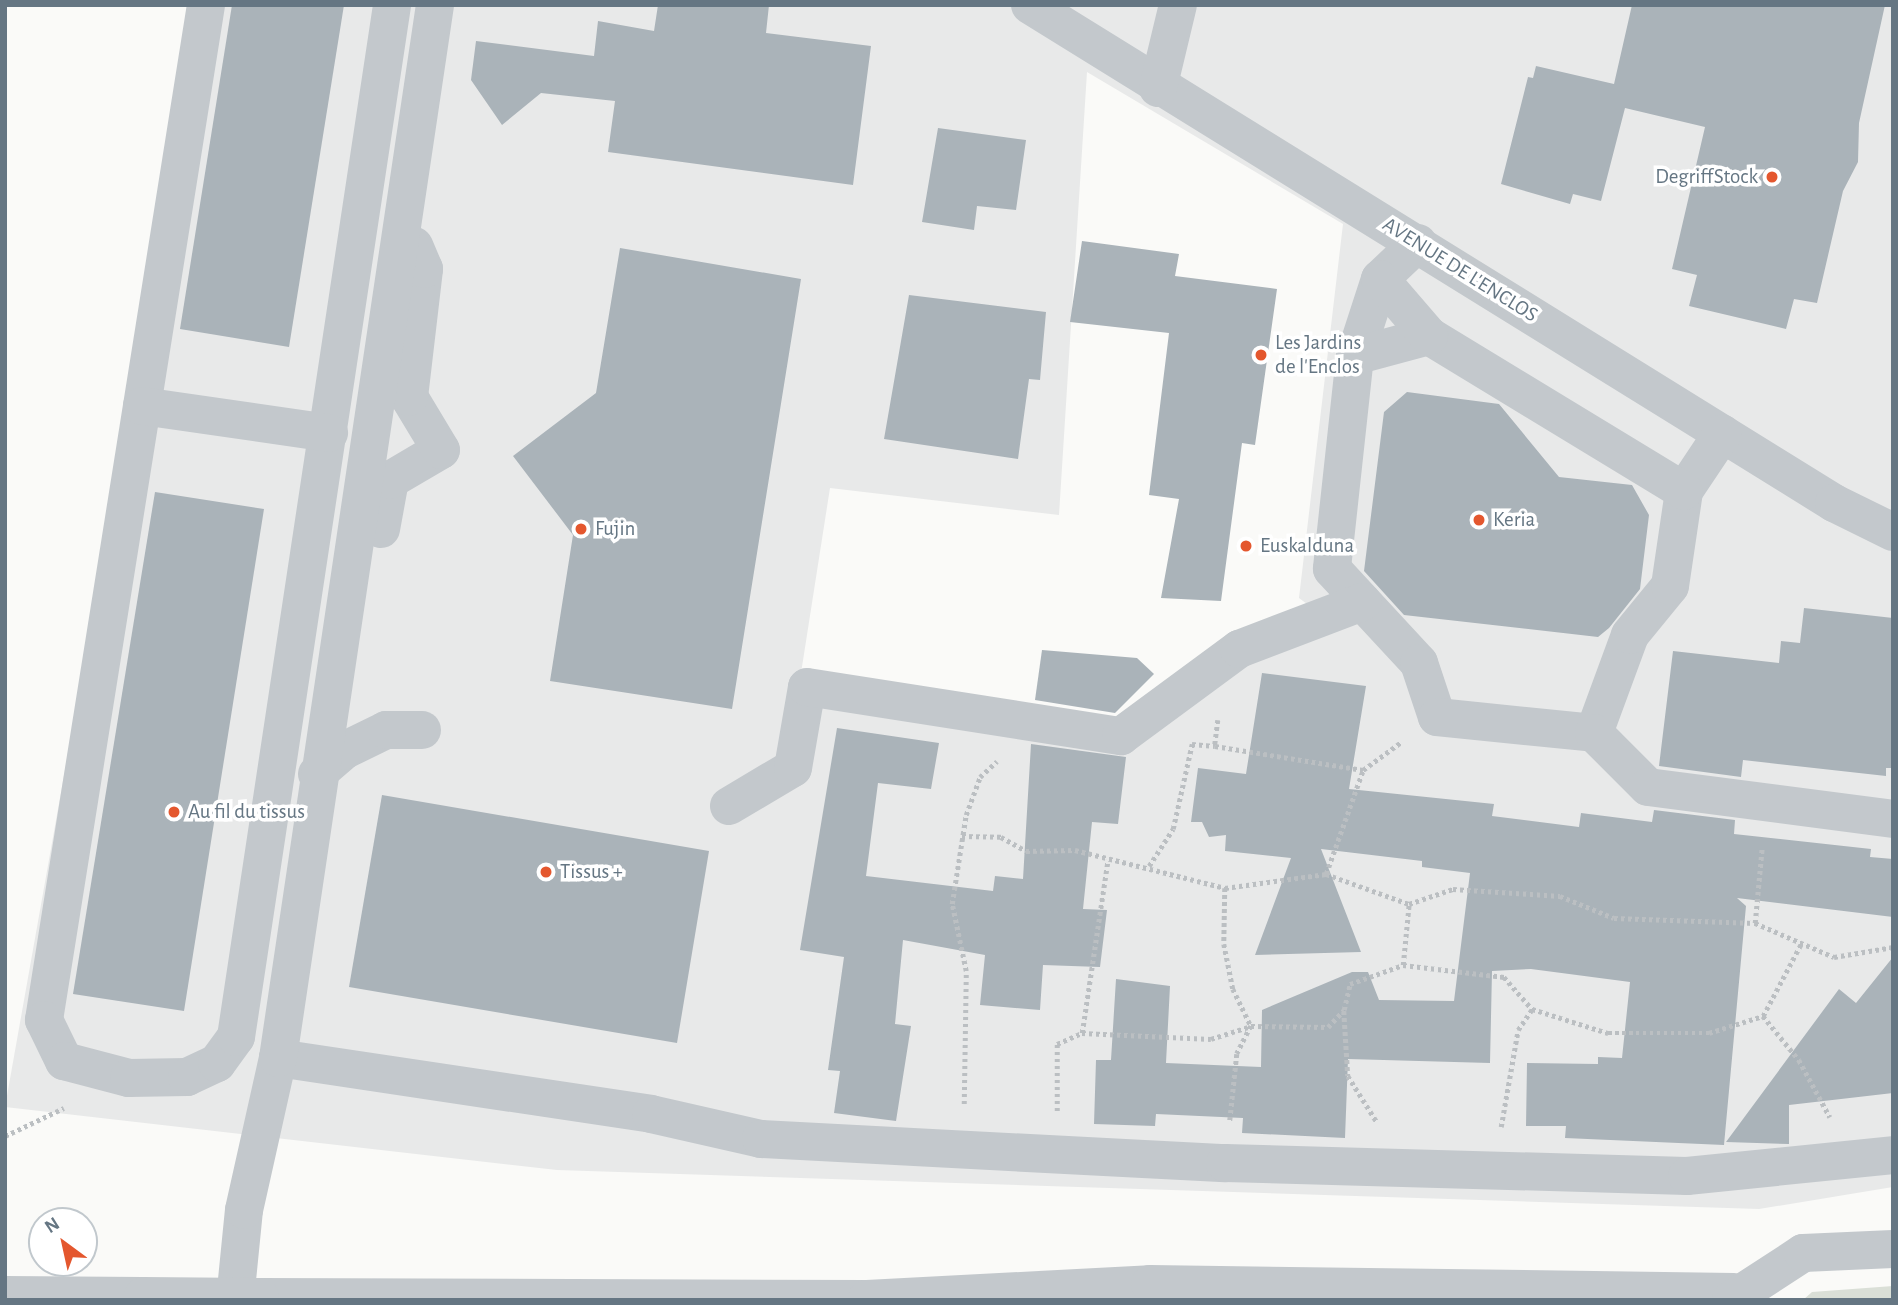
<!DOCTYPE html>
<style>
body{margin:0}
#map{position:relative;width:1898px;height:1305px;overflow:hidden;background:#fafaf8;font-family:"Alegreya Sans",sans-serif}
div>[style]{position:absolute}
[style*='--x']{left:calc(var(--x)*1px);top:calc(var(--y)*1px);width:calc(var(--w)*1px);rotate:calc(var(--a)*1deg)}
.built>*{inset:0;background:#e8e9e9}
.green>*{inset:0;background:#dadfd7}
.building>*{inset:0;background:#aab3b9}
.path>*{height:4.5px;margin-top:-2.25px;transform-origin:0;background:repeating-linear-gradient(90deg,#bbbfc2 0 3.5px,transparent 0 7px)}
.minor>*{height:38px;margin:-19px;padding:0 19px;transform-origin:19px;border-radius:19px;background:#c3c8cc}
.minor-bridge>*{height:38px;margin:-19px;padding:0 19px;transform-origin:19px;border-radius:19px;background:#c3c8cc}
.dots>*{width:19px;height:19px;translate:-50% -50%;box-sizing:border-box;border:4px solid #fff;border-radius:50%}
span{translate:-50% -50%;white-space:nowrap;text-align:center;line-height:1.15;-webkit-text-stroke:7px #fff;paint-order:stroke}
.poi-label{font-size:21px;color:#657683}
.right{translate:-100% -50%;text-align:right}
.left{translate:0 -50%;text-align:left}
.street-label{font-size:21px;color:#657683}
.frame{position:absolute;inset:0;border:7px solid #657683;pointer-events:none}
.north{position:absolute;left:28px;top:1207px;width:70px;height:70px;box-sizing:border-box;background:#fff;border:2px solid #c1c8cd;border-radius:50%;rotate:327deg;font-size:19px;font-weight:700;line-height:28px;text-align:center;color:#657683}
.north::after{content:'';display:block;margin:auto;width:24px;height:32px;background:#e4572e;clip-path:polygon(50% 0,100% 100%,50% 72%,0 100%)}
</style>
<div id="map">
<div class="built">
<div style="clip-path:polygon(evenodd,201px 5px,1893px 5px,1893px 1187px,1759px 1209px,557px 1170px,5px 1107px,201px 5px,1087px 72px,1343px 224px,1299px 598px,1323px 616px,1121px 736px,799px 686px,830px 488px,1059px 515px,1087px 72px)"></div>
</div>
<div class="green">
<div style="clip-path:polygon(1893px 1286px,1893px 1300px,1803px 1300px,1812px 1292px)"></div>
</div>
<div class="building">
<div style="clip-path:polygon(232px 5px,344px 5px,289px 347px,180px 329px)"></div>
<div style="clip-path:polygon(658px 5px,769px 5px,766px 33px,871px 46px,853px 185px,608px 152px,615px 101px,541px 93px,502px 125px,471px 80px,476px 41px,594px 56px,598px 21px,654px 31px)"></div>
<div style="clip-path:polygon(1632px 5px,1885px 5px,1859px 123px,1858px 162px,1843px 191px,1817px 303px,1794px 299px,1786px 329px,1689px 306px,1697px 275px,1672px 269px,1705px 127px,1625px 108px,1601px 201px,1573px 194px,1570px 204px,1501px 184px,1528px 77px,1533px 78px,1536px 66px,1614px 84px)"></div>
<div style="clip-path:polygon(938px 128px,1026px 140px,1016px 210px,977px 206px,974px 230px,922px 222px)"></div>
<div style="clip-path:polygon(1082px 241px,1179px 254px,1175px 276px,1277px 289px,1255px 445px,1242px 443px,1221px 601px,1161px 598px,1179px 499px,1149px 495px,1169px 333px,1070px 322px)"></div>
<div style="clip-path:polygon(620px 248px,801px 279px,732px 709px,550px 681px,573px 535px,513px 456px,596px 393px)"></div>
<div style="clip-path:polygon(909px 295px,1046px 312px,1040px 380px,1029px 379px,1018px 459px,884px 439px)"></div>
<div style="clip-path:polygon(1407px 392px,1499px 404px,1559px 477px,1632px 485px,1649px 515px,1640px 589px,1609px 628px,1598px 637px,1404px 615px,1364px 571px,1384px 412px)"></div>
<div style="clip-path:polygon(155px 492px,264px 509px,184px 1011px,73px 994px)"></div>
<div style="clip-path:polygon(1804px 608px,1893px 618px,1893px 768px,1886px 768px,1886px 776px,1743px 760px,1741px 777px,1659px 766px,1673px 651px,1779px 663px,1781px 641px,1800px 643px)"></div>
<div style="clip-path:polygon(1042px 650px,1137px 658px,1154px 674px,1115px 713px,1035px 700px)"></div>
<div style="clip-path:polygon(1262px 673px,1366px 686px,1349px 789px,1494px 804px,1492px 816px,1579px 827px,1581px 813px,1652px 822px,1654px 810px,1735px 820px,1734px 834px,1871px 849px,1870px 857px,1893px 859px,1893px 917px,1737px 898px,1746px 906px,1724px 1145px,1565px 1138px,1566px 1126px,1526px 1126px,1527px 1063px,1598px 1064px,1598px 1057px,1622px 1058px,1630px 982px,1531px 969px,1492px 971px,1490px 1063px,1348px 1059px,1345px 1138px,1242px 1133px,1243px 1118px,1156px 1114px,1155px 1126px,1094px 1124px,1096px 1060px,1111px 1060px,1116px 979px,1170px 986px,1166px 1063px,1261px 1067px,1262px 1010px,1352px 972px,1368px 972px,1379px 1000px,1454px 1001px,1470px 873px,1422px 867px,1422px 861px,1321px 849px,1361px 952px,1255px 955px,1291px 858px,1225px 851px,1226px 835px,1209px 837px,1202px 822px,1191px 822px,1198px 768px,1246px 774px)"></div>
<div style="clip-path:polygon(837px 728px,939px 743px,931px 789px,878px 783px,866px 876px,993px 891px,995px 876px,1023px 879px,1031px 744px,1126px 757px,1118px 824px,1092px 822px,1083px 909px,1107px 910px,1100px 967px,1043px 965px,1040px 1010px,980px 1005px,985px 955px,903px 940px,895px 1024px,911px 1026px,896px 1121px,834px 1113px,840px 1071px,828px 1070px,844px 957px,800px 950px)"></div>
<div style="clip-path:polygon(382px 795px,709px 851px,677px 1043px,349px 987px)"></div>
<div style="clip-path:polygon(1893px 957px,1893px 1093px,1789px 1105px,1789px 1144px,1726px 1142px,1839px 989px,1856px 1003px)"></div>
</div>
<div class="path">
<div style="--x:1218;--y:720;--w:26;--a:97"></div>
<div style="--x:1215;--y:746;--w:150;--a:9.2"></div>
<div style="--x:1363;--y:770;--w:46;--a:-36.1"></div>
<div style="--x:1192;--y:744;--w:23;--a:5"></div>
<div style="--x:962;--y:836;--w:39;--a:1"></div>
<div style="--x:1001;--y:837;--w:29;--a:29"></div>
<div style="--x:1026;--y:851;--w:49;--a:-1.2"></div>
<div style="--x:1075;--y:850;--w:155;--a:14.2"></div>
<div style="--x:1225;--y:888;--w:102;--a:-7.9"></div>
<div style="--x:1326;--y:874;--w:88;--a:19.9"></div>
<div style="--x:1409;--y:904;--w:46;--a:-18.8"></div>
<div style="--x:1453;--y:889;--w:107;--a:3.7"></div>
<div style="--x:1560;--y:896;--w:58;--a:22.2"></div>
<div style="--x:1614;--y:918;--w:141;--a:2"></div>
<div style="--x:1755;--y:923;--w:86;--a:23.3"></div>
<div style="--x:1834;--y:957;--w:60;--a:-9.6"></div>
<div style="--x:1149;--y:866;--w:44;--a:-57"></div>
<div style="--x:1173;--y:829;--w:87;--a:-77.4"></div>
<div style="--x:1326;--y:874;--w:110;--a:-70.4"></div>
<div style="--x:1225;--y:888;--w:56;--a:91"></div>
<div style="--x:1224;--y:944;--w:46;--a:78.7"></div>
<div style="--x:1233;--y:989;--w:41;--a:64.1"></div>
<div style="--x:1251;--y:1026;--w:31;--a:117"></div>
<div style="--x:1237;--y:1054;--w:67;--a:96"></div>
<div style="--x:1755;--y:923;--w:75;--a:-84.7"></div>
<div style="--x:1403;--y:965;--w:61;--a:-84.4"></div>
<div style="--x:1344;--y:1011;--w:65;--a:86.5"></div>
<div style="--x:1348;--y:1076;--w:54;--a:57.8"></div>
<div style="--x:1763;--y:1016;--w:57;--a:50.7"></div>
<div style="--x:1799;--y:1060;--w:65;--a:61.5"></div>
<div style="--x:1082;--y:1033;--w:129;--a:2.7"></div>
<div style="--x:1211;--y:1039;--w:42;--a:-18"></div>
<div style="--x:1251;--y:1026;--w:77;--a:0.7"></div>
<div style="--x:1328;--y:1027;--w:23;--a:-47"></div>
<div style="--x:1344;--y:1010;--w:27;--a:-77"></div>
<div style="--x:1350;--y:984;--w:56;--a:-19.7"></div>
<div style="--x:1403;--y:965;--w:102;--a:6.8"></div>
<div style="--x:1504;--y:977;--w:43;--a:48.8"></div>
<div style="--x:1532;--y:1009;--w:80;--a:17.5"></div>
<div style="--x:1608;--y:1033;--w:101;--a:0"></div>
<div style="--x:1709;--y:1033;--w:57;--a:-17.5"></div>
<div style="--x:1763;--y:1016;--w:84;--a:-62.2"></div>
<div style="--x:964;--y:1104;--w:133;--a:-89.1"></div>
<div style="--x:966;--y:971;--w:68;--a:-101.8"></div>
<div style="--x:952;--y:904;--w:90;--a:-81.1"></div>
<div style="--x:966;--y:815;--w:40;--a:-69.8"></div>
<div style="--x:980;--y:777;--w:23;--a:-43"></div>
<div style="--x:1057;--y:1111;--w:67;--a:-90"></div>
<div style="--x:1057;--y:1044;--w:27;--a:-24"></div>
<div style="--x:1082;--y:1033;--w:175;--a:-81.5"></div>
<div style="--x:1501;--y:1127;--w:98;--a:-80.1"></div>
<div style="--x:1518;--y:1030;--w:25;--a:-56"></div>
<div style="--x:5;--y:1136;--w:65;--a:-25.4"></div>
</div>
<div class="minor">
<div style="--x:206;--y:5;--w:1028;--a:99.07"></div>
<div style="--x:44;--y:1020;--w:46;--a:64"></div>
<div style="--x:64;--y:1061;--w:67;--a:14.7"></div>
<div style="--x:129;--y:1078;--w:58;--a:-1"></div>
<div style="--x:187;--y:1077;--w:33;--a:-25"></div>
<div style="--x:217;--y:1063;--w:32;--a:-54"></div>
<div style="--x:236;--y:1037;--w:1044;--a:-81.4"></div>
<div style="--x:1030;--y:5;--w:946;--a:31.77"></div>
<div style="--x:1834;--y:503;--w:66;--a:26.2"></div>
<div style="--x:1158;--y:88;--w:85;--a:-76.5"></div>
<div style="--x:1418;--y:243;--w:52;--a:136.5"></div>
<div style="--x:1380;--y:279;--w:81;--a:108"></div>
<div style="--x:1355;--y:356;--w:214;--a:96.2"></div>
<div style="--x:1332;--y:569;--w:128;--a:47.2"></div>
<div style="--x:1419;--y:663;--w:57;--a:71.6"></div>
<div style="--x:1437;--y:717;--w:158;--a:5.8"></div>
<div style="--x:1594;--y:733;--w:104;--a:-69.8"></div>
<div style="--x:1630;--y:635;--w:63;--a:-50.8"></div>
<div style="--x:1670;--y:586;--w:96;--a:-81.6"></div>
<div style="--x:1684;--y:491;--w:69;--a:-56.3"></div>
<div style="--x:1429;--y:336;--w:298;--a:31.3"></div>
<div style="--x:1355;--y:356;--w:77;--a:-15.1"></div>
<div style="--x:1429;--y:336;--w:75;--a:-130.7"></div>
<div style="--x:142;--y:406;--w:189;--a:8.2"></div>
<div style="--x:381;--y:529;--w:50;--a:-79.6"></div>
<div style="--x:390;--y:480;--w:59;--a:-30.5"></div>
<div style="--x:441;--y:450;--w:62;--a:-121.1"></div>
<div style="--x:409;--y:397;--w:129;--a:-83.3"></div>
<div style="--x:424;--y:269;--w:25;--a:-113"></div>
<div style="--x:1594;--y:733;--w:76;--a:45"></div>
<div style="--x:1648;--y:787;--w:247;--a:7.4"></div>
<div style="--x:317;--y:774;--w:35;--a:-41"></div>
<div style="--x:343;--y:751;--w:48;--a:-26"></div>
<div style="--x:386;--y:730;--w:36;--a:0"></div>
<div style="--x:729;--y:806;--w:74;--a:-30.7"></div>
<div style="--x:793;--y:768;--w:82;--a:-80.2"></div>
<div style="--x:807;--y:687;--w:318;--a:8.9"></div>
<div style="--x:1121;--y:736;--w:147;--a:-36.4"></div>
<div style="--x:1239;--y:649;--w:132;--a:-20.9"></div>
<div style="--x:278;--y:1058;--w:377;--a:8.5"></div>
<div style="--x:651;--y:1114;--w:113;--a:12.8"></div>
<div style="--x:761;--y:1139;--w:465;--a:3"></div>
<div style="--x:1225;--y:1163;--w:462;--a:1.6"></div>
<div style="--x:1687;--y:1176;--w:207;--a:-5.8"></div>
<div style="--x:5;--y:1295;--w:138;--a:0.4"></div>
<div style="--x:260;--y:1297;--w:607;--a:0.19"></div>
<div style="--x:867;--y:1299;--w:283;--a:-3"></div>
<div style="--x:1150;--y:1284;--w:584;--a:0.78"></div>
<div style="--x:235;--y:1300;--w:90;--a:-84.3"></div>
<div style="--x:244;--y:1210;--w:156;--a:-77.4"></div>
<div style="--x:278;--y:1058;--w:1065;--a:-81.52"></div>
<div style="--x:1731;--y:1300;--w:86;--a:-33.1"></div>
<div style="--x:1803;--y:1253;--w:90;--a:-2.5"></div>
</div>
<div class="minor-bridge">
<div style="--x:143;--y:1296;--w:117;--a:0.5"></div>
</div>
<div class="dots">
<div style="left:1772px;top:177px;background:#e4572e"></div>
<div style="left:1261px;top:355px;background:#e4572e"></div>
<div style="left:1479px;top:520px;background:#e4572e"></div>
<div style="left:581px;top:529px;background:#e4572e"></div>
<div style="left:1246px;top:546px;background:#e4572e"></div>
<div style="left:174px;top:812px;background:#e4572e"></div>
<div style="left:546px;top:872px;background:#e4572e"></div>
</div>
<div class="poi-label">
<span class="right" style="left:1758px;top:177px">DegriffStock</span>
<span class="left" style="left:1275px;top:355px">Les Jardins<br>de l'Enclos</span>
<span class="left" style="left:1493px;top:520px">Keria</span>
<span class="left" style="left:595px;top:529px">Fujin</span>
<span class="left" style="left:1260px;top:546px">Euskalduna</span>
<span class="left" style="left:188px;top:812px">Au fil du tissus</span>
<span class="left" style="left:560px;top:872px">Tissus +</span>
</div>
<div class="street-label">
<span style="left:1460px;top:270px;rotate:32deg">AVENUE DE L'ENCLOS</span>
</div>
<div class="frame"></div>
<div class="north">N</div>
</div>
